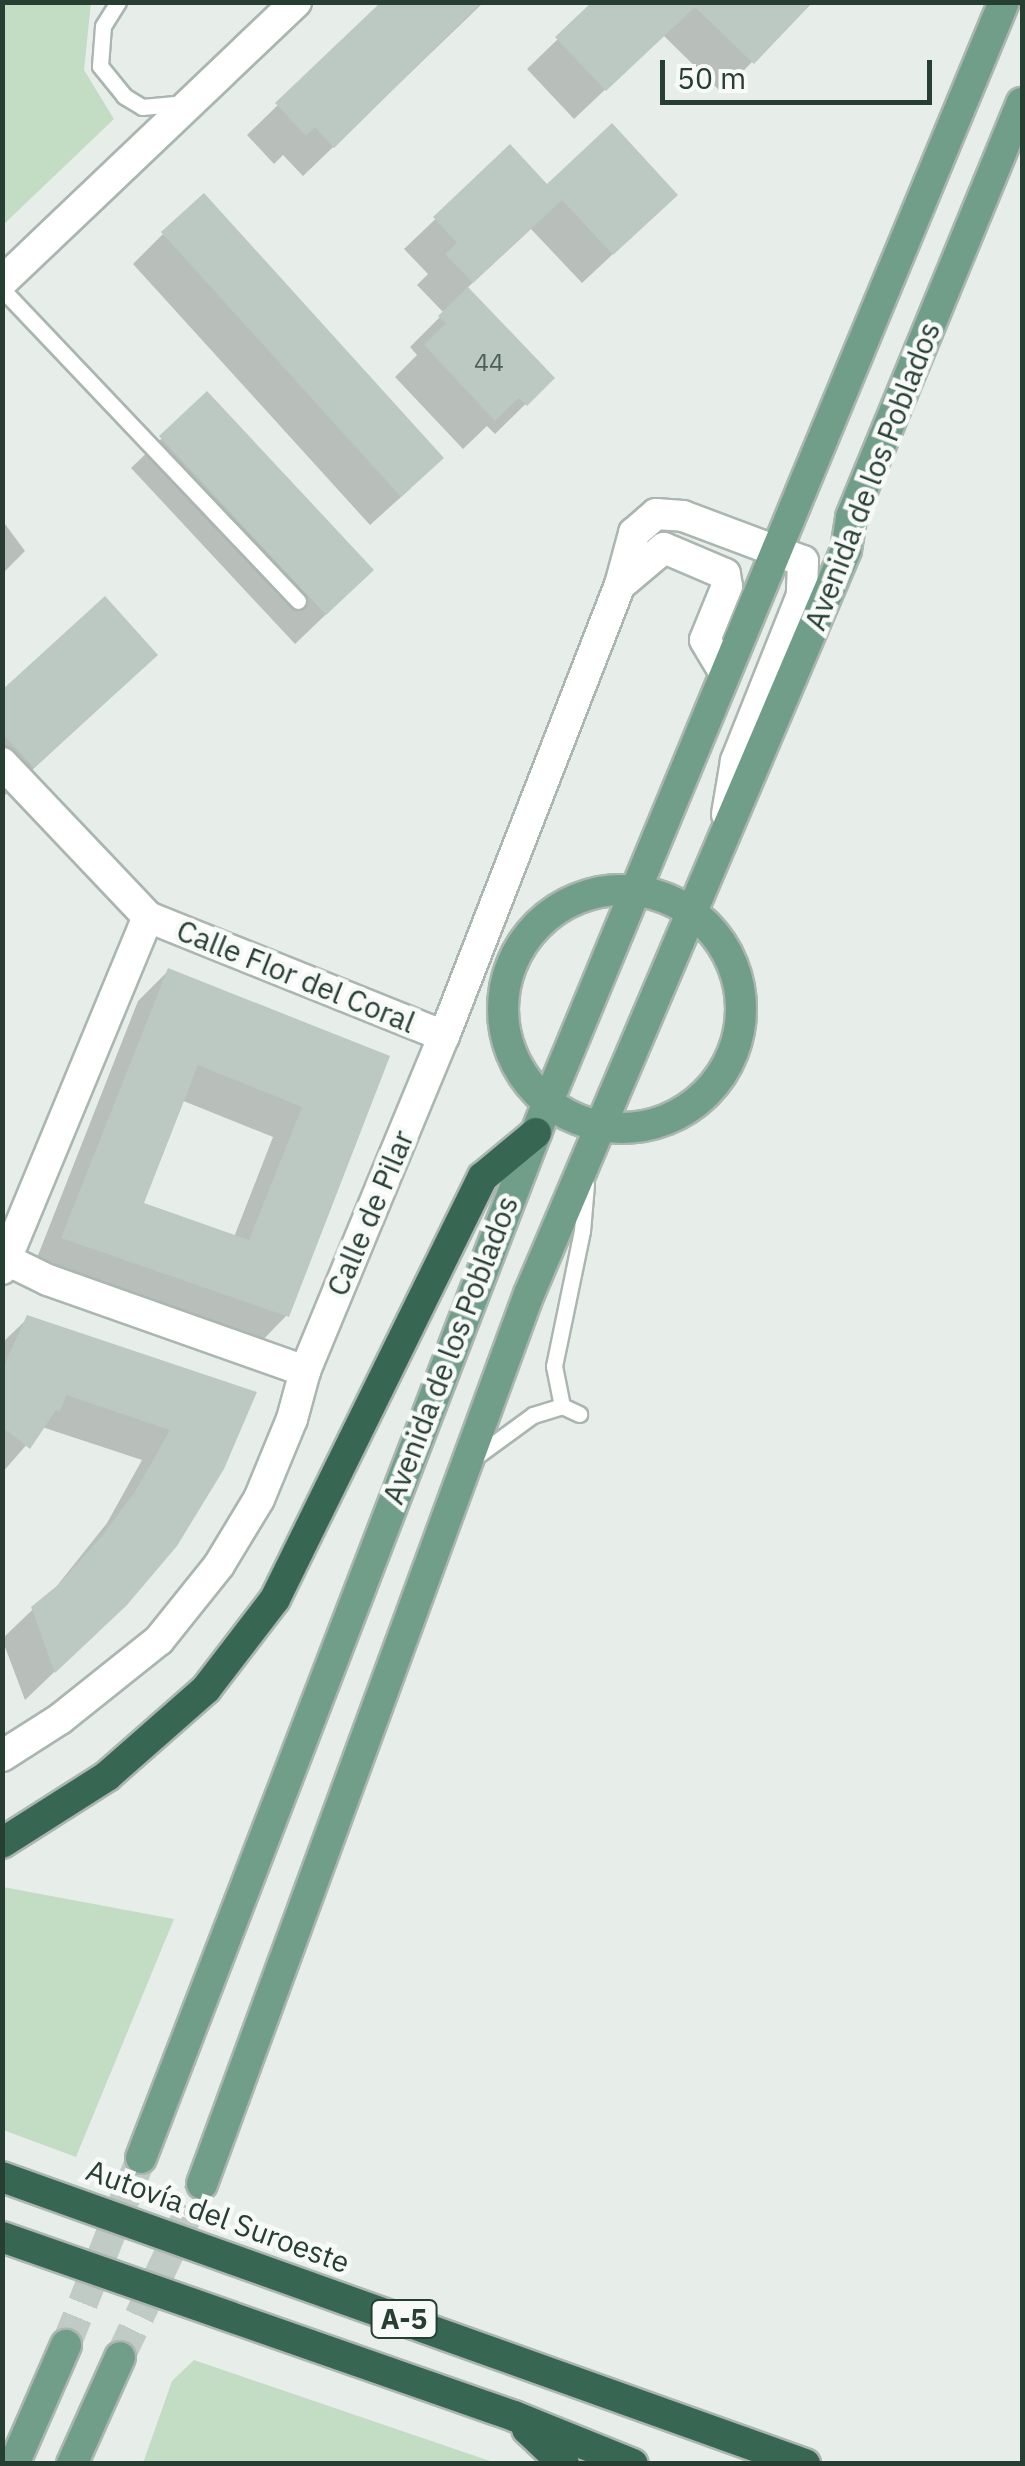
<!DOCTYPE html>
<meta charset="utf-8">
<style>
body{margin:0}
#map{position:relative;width:1025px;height:2466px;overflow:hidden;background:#e7eee9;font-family:"IBM Plex Sans",sans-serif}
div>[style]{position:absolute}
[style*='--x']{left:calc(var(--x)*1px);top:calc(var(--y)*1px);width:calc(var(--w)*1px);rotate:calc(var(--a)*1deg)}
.green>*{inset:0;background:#c3dcc4}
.shadow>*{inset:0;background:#0003}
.building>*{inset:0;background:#bcc8c2}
.primary-tunnel>*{height:30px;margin-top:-15px;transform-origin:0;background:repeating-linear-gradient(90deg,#c1cbc5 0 30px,transparent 0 45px)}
.roads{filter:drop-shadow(2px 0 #aab6af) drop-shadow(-2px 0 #aab6af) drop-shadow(0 2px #aab6af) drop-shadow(0 -2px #aab6af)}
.lane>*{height:15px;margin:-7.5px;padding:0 7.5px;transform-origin:7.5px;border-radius:7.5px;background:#fff}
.street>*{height:30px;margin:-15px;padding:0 15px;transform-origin:15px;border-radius:15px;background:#fff}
.secondary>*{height:30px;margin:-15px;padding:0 15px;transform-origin:15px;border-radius:15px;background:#fff}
.primary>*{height:30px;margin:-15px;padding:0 15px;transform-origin:15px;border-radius:15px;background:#719e89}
.primary>.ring{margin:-15px;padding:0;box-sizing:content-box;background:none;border:30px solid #719e89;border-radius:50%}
.highway>*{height:30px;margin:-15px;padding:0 15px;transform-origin:15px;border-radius:15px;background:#376753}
span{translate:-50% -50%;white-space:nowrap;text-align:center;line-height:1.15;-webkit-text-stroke:9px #f7faf8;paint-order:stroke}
.number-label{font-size:25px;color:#4c6057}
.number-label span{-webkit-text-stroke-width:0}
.shield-label span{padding:2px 8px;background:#f7faf8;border:2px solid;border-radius:8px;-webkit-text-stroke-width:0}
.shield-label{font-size:28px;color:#273e33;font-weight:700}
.street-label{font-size:30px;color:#273e33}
.frame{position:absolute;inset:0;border:5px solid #273e33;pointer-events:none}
.scale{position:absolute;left:660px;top:60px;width:272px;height:45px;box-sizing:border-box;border:5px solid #273e33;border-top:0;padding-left:12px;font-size:30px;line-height:35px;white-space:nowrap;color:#273e33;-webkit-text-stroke:8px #f7faf8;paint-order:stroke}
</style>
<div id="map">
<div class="green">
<div style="clip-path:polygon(3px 2px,91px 3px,84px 70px,114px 119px,3px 225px)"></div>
<div style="clip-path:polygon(3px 1887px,174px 1919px,76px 2157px,3px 2130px)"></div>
<div style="clip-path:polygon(194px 2360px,490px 2461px,493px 2463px,143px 2463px,172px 2381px)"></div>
</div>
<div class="shadow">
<div style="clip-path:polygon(384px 2px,484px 2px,303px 176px,283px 155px,274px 164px,247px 135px)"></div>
<div style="clip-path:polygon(596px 2px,810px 2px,722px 93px,663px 35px,574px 119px,527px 69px)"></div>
<div style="clip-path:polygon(510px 148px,547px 187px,645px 224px,582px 283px,531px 229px,466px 289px,552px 378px,495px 434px,487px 426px,463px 449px,395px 377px,417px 355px,410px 347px,444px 313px,417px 285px,428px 274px,404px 249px)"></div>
<div style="clip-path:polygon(163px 234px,411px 488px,370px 525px,133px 264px)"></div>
<div style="clip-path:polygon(207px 395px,341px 600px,295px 644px,131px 468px)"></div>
<div style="clip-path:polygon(2px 520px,25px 551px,2px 574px)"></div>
<div style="clip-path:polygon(124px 685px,3px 797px,2px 694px)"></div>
<div style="clip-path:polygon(evenodd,168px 971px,387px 1057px,287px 1315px,257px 1346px,33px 1268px,138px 1001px,168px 971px,181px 1100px,273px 1137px,234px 1237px,140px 1205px,181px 1100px)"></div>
<div style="clip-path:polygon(28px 1318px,254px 1394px,93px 1635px,25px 1700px,2px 1639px,56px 1587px,107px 1523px,142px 1460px,42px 1427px,2px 1473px,2px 1343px)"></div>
</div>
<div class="building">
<div style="clip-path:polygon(381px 2px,482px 2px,334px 148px,315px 127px,306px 136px,275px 103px)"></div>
<div style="clip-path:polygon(592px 2px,813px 2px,754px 64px,695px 7px,606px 91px,555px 37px)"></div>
<div style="clip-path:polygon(612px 123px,678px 195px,613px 255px,562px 200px,473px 283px,445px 254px,457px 243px,433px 217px,510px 144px,547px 184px)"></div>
<div style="clip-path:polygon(204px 193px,444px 458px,401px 497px,161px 232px)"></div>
<div style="clip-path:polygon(468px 287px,555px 378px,527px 406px,519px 398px,495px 421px,424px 345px,446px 323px,438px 316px)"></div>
<div style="clip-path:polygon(207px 391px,374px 570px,326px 615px,159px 436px)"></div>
<div style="clip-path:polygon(105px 596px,158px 655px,34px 768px,2px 733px,2px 690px)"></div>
<div style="clip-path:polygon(evenodd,168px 968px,390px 1056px,289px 1317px,61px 1238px,168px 968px,198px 1065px,302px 1107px,249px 1240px,144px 1203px,198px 1065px)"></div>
<div style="clip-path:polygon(27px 1315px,257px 1392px,224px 1469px,177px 1546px,127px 1605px,55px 1673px,31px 1607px,58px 1585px,102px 1536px,136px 1490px,170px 1430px,66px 1395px,60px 1412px,56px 1410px,30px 1449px,2px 1427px,2px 1370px)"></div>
</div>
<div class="primary-tunnel">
<div style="--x:66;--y:2345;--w:201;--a:-68.1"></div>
<div style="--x:120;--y:2357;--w:191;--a:-64.6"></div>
</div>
<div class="roads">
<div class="lane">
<div style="--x:118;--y:2;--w:28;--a:122"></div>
<div style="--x:103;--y:26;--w:40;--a:94.3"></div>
<div style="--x:100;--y:66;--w:38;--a:51"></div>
<div style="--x:124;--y:96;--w:21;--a:31"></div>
<div style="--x:142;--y:107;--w:44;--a:-5.2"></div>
<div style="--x:2;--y:289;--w:430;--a:46.5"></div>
<div style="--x:562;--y:1406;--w:41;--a:-101.3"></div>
<div style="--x:554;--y:1366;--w:138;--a:-78.3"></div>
<div style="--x:582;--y:1231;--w:47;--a:-85.1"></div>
<div style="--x:474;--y:1458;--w:73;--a:-36.1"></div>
<div style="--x:533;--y:1415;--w:30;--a:-17"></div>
<div style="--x:562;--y:1406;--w:19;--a:25"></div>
</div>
<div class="street">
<div style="--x:620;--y:585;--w:57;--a:-40.1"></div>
<div style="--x:664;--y:548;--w:66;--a:23.1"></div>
<div style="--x:725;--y:574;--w:12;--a:81"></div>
<div style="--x:727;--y:586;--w:58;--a:112.2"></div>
<div style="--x:705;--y:640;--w:37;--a:59"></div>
<div style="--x:2;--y:763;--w:212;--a:46.5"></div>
<div style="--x:148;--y:917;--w:319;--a:21.9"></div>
<div style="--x:7;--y:1260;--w:46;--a:26"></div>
<div style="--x:48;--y:1280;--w:273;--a:19.5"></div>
<div style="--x:2;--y:1269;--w:381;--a:-67.5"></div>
<div style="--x:2;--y:1756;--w:69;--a:-32.5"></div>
<div style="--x:60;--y:1719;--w:127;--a:-38.6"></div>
<div style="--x:159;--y:1640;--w:96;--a:-51.3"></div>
<div style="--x:219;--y:1565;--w:77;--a:-58.8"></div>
<div style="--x:259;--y:1499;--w:87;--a:-67.6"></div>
<div style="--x:292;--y:1419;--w:50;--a:-74.8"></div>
<div style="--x:305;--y:1371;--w:363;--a:-67.5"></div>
<div style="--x:444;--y:1036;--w:484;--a:-68.7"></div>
<div style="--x:620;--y:585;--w:54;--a:-74.9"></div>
<div style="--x:634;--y:533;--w:29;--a:-41"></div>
<div style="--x:656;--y:514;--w:27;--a:4"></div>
<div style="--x:683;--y:516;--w:128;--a:20.6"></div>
<div style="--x:803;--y:561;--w:34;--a:92"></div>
<div style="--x:802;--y:595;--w:179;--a:111.7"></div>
<div style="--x:736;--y:761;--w:54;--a:99.6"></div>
</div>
<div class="secondary">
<div style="--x:2;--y:282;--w:406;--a:-43.6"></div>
</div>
<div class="primary">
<div class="ring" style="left:503px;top:890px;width:208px;height:208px"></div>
<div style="--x:141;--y:2158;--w:1129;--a:-68.93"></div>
<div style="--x:547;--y:1104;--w:1193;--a:-67.48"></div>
<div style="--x:202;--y:2184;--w:948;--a:-69.83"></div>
<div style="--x:529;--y:1294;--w:809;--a:-66.92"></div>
<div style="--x:846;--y:550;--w:33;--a:-81"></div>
<div style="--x:851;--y:517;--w:448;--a:-67.6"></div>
<div style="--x:14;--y:2464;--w:130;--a:-66.4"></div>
<div style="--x:72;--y:2464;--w:117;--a:-65.8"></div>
</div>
<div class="highway">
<div style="--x:2;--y:1843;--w:125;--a:-32.5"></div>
<div style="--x:107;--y:1776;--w:132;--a:-41.3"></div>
<div style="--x:206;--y:1689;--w:113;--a:-52.5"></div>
<div style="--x:275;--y:1599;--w:470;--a:-63.8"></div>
<div style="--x:483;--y:1177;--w:69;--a:-39.7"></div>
<div style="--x:2;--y:2177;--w:853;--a:19.67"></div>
<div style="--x:2;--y:2237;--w:542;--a:19.27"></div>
<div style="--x:514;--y:2416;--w:128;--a:22"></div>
<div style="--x:527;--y:2429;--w:51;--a:43.4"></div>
</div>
</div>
<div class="number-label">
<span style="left:489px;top:362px">44</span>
</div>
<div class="shield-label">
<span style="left:404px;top:2319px">A-5</span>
</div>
<div class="street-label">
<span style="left:872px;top:476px;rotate:-69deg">Avenida de los Poblados</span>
<span style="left:296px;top:976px;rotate:22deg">Calle Flor del Coral</span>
<span style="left:370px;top:1213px;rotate:-67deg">Calle de Pilar</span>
<span style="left:450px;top:1350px;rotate:-69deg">Avenida de los Poblados</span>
<span style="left:218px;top:2216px;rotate:20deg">Autovía del Suroeste</span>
</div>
<div class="frame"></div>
<div class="scale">50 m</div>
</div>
